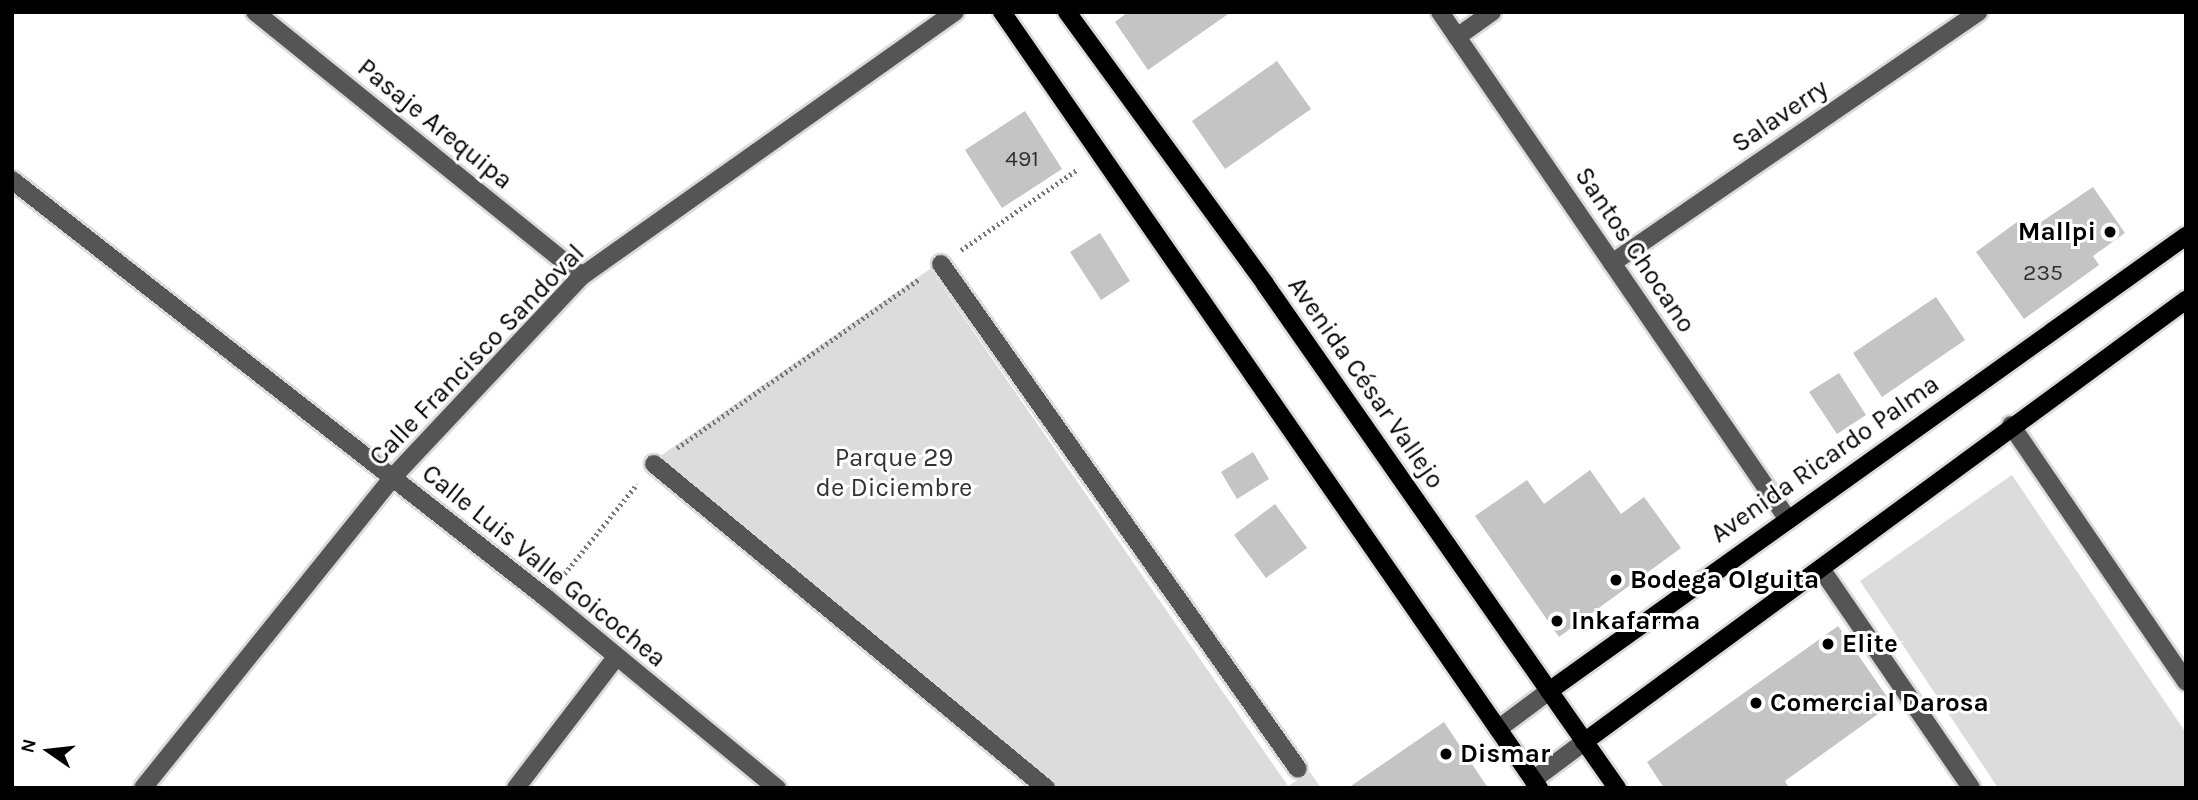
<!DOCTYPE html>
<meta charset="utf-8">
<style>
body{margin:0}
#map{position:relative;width:2198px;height:800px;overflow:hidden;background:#fff;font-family:Karla,sans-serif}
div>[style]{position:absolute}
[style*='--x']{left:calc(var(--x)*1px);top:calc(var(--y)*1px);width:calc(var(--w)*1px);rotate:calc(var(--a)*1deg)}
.green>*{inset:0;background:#dcdcdc}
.building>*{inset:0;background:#c4c4c4}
.path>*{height:4.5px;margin-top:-2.25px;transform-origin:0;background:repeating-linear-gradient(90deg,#777 0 2px,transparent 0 5.5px)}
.roads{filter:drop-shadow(2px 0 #dbdbdb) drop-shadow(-2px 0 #dbdbdb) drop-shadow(0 2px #dbdbdb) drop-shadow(0 -2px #dbdbdb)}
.minor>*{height:18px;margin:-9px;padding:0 9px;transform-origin:9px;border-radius:9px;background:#555}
.major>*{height:18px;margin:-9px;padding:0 9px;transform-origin:9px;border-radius:9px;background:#000}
.dots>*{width:19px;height:19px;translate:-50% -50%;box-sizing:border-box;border:4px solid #fff;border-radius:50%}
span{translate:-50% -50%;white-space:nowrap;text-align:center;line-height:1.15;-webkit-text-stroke:6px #fff;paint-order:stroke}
.number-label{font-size:23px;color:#313131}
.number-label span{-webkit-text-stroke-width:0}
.street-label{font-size:26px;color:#000}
.poi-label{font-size:26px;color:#000;font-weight:700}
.right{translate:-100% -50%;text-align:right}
.left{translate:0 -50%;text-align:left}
.park-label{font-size:26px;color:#333}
.frame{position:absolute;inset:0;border:14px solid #000;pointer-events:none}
.north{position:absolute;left:14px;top:716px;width:70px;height:70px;-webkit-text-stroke:5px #fff;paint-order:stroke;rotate:284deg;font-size:19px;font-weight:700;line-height:28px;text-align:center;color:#000}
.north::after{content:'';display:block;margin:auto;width:24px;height:32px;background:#000;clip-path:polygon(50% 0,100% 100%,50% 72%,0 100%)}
</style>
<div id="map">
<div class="green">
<div style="clip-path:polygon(930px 269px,1288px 786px,1310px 772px,1321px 788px,1042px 788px,650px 463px)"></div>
<div style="clip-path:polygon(2012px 475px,2186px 733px,2186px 788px,1998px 788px,1860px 581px)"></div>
</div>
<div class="building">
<div style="clip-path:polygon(1128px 12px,1231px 12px,1148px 70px,1115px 22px)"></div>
<div style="clip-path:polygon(1277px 61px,1311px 109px,1225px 169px,1192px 121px)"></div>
<div style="clip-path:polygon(1025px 111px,1062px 169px,1002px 208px,965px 150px)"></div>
<div style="clip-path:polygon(2093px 187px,2125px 233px,2093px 256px,2099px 265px,2024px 319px,1976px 252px,2017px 222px,2025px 233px)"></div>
<div style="clip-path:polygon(1100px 233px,1130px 281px,1101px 300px,1070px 252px)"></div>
<div style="clip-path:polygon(1936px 297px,1965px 340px,1882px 397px,1853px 353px)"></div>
<div style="clip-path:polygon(1839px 373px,1866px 415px,1837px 434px,1809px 392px)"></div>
<div style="clip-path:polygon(1253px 452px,1269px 479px,1237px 499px,1221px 472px)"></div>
<div style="clip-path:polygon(1590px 470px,1621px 514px,1644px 497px,1681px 548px,1559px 637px,1475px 516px,1527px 480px,1544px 504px)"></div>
<div style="clip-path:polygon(1275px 504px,1307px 548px,1266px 578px,1234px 535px)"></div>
<div style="clip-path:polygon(1838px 626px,1892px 704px,1785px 781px,1789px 788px,1664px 788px,1647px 762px)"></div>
<div style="clip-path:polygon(1444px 722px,1488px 788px,1348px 788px)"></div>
</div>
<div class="path">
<div style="--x:961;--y:250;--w:142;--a:-34.7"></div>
<div style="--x:677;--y:448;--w:295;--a:-34.9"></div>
<div style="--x:561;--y:578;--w:121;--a:-51"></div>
</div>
<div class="roads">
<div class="minor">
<div style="--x:255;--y:12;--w:420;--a:38.9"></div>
<div style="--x:1440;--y:12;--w:614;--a:55.56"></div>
<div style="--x:1457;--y:37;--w:43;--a:-35.5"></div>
<div style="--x:12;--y:180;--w:677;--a:38.04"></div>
<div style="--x:545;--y:597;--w:301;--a:39.5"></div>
<div style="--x:1612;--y:263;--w:444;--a:-34.4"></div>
<div style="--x:941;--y:264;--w:618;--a:54.74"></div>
<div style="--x:2011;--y:425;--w:311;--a:55.7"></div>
<div style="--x:654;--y:464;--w:509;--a:39.57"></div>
<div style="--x:1822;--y:570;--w:264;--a:55.6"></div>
<div style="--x:1498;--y:729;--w:64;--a:-36.7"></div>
<div style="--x:1533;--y:780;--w:64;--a:-36.7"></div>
<div style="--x:143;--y:788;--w:398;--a:-51.2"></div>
<div style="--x:392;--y:478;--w:277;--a:-46.8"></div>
<div style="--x:582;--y:276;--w:457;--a:-35.3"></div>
<div style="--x:516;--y:788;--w:165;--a:-52.6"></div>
</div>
<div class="major">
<div style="--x:1002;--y:12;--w:944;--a:55.32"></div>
<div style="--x:1067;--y:12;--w:336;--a:53.9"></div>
<div style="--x:1265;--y:284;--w:615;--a:55.07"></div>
<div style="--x:1549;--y:691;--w:783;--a:-35.54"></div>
<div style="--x:1584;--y:742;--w:747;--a:-36.29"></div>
</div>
</div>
<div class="dots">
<div style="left:2110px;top:232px;background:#000"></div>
<div style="left:1616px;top:580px;background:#000"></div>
<div style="left:1557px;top:621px;background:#000"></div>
<div style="left:1828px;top:644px;background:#000"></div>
<div style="left:1756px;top:703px;background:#000"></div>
<div style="left:1446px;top:754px;background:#000"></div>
</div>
<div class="number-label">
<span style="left:1022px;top:159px">491</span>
<span style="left:2043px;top:273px">235</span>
</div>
<div class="street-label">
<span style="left:1780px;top:116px;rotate:-34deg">Salaverry</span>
<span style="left:435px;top:124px;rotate:39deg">Pasaje Arequipa</span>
<span style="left:1635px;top:250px;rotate:56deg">Santos Chocano</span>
<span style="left:477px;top:355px;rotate:-46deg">Calle Francisco Sandoval</span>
<span style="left:1366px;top:383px;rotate:55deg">Avenida César Vallejo</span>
<span style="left:1825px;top:459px;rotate:-35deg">Avenida Ricardo Palma</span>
<span style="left:544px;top:566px;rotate:39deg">Calle Luis Valle Goicochea</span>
</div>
<div class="poi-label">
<span class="right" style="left:2096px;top:232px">Mallpi</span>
<span class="left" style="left:1630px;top:580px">Bodega Olguita</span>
<span class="left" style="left:1571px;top:621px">Inkafarma</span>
<span class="left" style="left:1842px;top:644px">Elite</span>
<span class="left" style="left:1770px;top:703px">Comercial Darosa</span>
<span class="left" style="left:1460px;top:754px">Dismar</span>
</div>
<div class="park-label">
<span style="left:894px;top:473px">Parque 29<br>de Diciembre</span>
</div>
<div class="frame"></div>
<div class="north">N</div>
</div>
